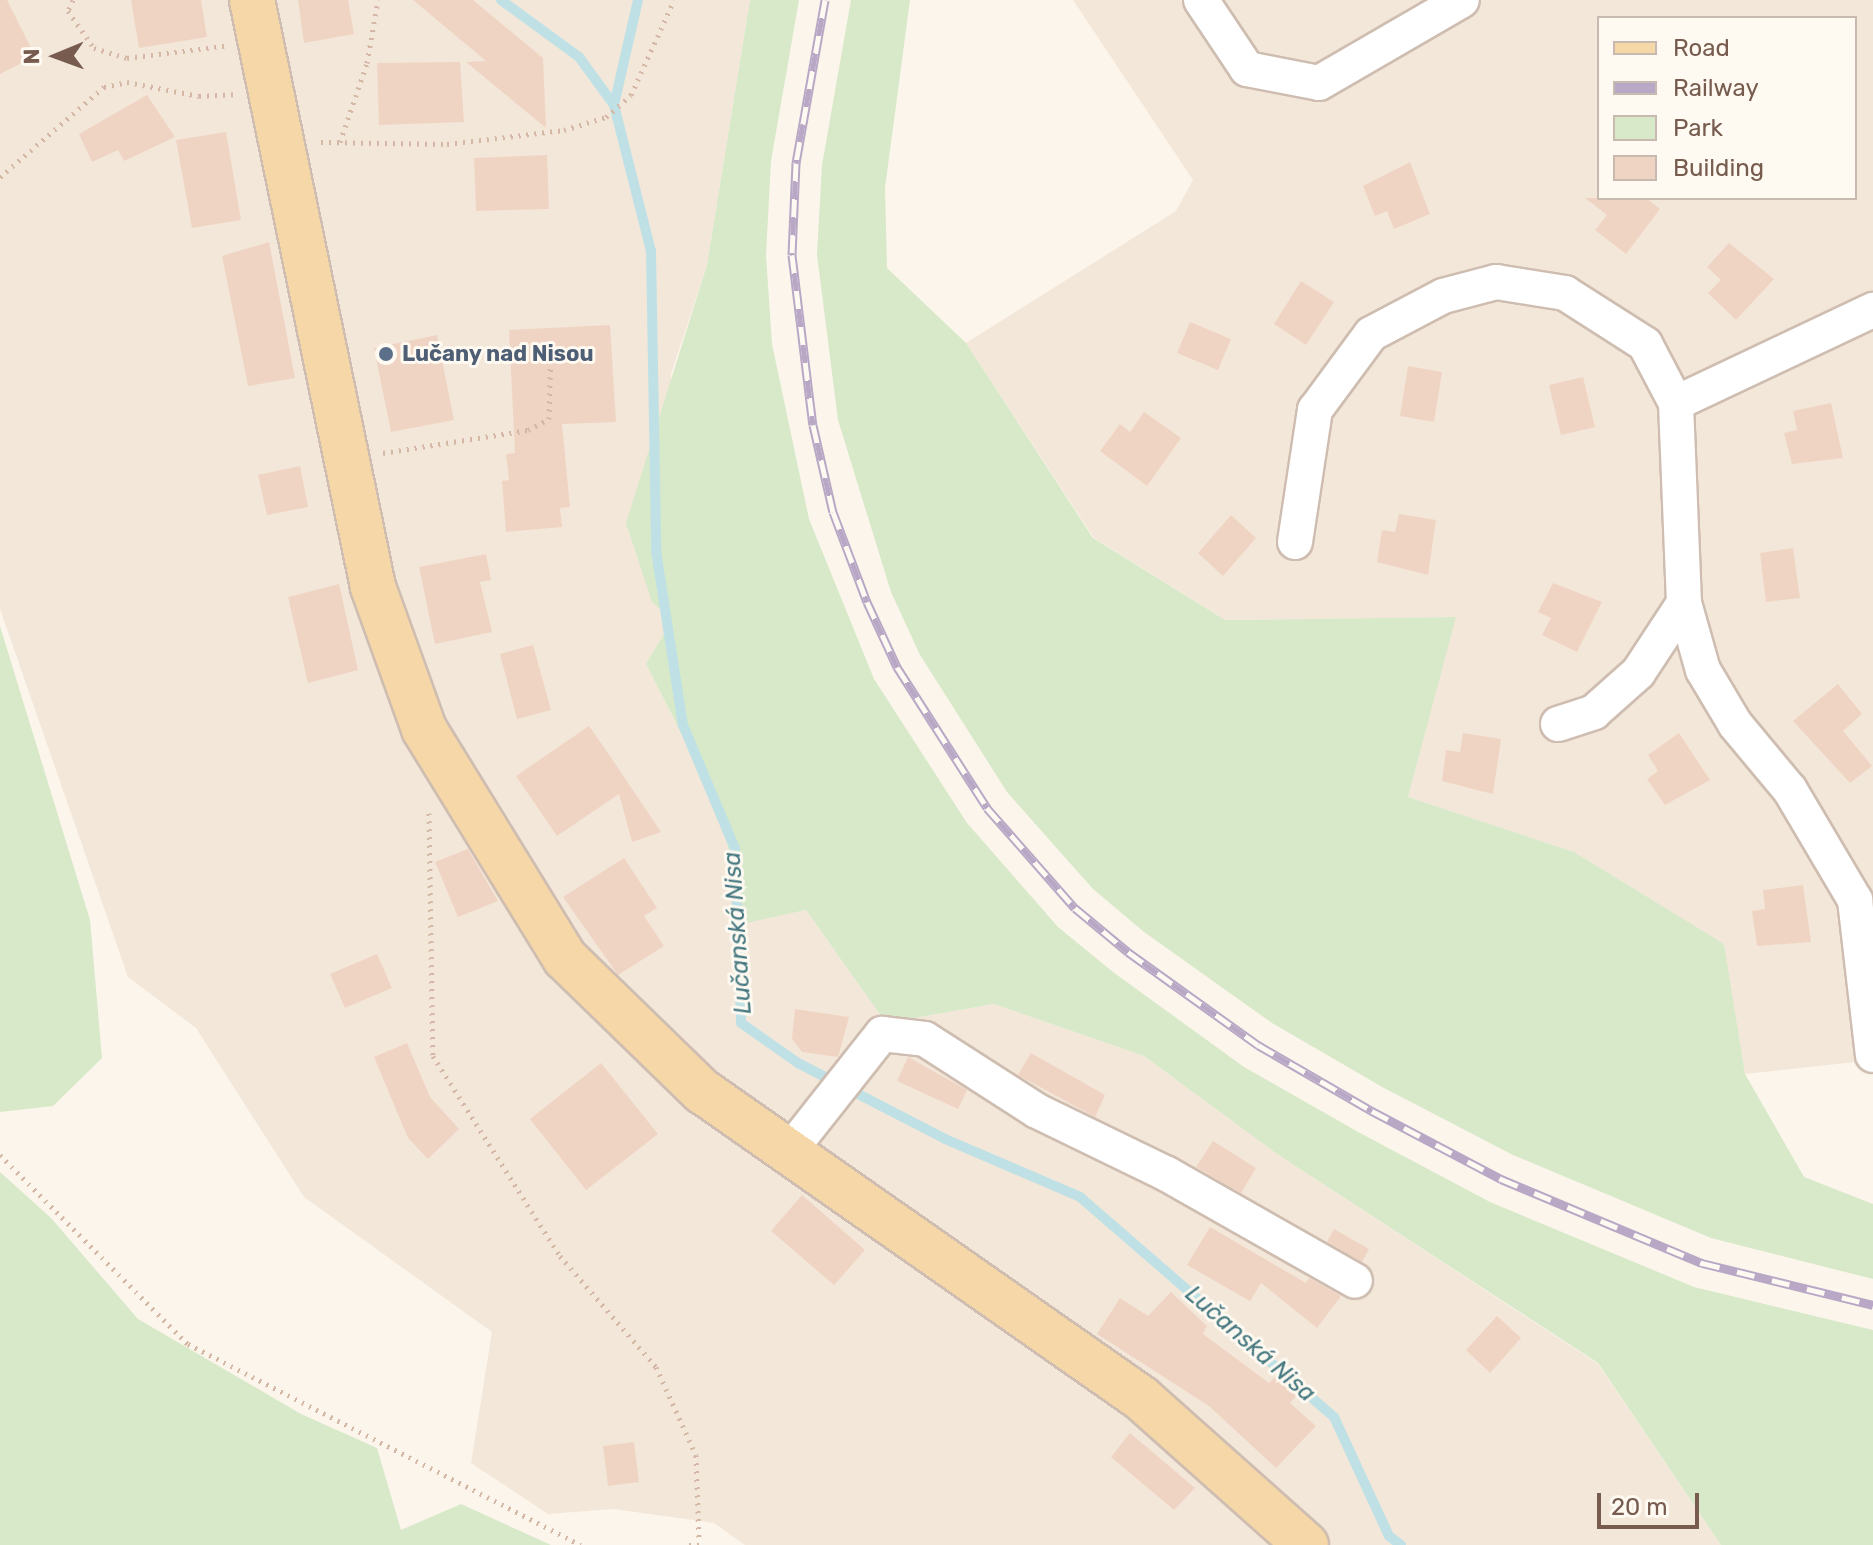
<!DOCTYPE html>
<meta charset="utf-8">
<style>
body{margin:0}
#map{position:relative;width:1873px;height:1545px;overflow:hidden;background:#fcf5eb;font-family:Rubik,sans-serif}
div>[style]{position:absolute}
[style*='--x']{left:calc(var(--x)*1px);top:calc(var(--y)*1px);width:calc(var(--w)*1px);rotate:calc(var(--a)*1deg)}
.residential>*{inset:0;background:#f3e7d9}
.green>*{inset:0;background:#d7e9c9}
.stream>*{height:10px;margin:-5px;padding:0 5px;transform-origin:5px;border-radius:5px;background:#bfe1e5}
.building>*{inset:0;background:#f0d4c3}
.path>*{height:5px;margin-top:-2.5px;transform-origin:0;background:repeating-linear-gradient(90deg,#d5b7a6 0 2px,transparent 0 8px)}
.roads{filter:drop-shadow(2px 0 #cebdb0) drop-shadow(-2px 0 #cebdb0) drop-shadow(0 2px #cebdb0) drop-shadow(0 -2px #cebdb0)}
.minor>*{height:34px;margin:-17px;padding:0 17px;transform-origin:17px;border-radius:17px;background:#fff}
.major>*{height:44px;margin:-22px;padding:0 22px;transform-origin:22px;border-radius:22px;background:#f6d7a7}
.rail>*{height:9px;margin-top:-4.5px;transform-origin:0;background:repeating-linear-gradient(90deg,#fef9f1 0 18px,#b8a8c6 0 36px);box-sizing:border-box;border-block:2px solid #b8a8c6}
.dots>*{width:22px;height:22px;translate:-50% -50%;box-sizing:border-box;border:4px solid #fef9f1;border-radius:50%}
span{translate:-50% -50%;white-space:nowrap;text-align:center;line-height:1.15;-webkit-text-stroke:6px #fef9f1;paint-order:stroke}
.service-label{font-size:22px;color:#4e5e75;font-weight:700}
.left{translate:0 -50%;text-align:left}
.water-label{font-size:24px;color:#457881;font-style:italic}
.legend{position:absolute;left:1597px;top:16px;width:260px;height:184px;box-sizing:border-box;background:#fef9f1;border:2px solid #c8bab0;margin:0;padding:10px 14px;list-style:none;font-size:24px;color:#765b4e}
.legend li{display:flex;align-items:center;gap:16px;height:40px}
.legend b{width:40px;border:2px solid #c8bab0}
.north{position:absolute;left:16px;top:16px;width:80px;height:80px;-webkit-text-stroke:6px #fef9f1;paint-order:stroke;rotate:269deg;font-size:22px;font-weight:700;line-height:32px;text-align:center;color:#765b4e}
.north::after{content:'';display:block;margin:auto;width:28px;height:36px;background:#765b4e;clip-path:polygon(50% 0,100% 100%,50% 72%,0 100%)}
.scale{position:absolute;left:1597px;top:1493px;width:102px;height:36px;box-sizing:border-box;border:4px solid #765b4e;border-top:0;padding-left:10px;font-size:24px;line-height:28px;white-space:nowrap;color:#765b4e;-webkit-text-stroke:6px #fef9f1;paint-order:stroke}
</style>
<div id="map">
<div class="residential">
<div style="clip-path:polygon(0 0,750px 0,707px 265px,671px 374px,672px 620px,646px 664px,718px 805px,746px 922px,806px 910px,886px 1023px,994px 1004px,1144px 1056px,1277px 1154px,1598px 1364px,1721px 1545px,745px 1545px,714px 1523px,614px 1509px,548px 1514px,471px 1463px,492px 1332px,304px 1197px,196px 1028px,128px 977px,0 609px)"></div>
<div style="clip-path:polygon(evenodd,1073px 0,1873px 0,1873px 1060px,1745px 1074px,1723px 944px,1574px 852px,1408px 797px,1455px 617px,1225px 620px,1094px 538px,966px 343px,1176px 211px,1193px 180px,1073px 0,1599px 18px,1855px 18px,1855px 198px,1599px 198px,1599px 18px)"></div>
</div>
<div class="green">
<div style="clip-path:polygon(750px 0,799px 0,771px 161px,766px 255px,772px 344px,809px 519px,874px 679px,967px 823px,1058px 927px,1113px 972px,1244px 1067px,1360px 1133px,1490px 1202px,1694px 1287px,1873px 1330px,1873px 1545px,1721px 1545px,1598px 1363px,1277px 1154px,1144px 1056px,994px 1004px,886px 1023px,806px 910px,746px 923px,718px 805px,646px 664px,672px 620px,652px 602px,626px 523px,707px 265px)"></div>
<div style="clip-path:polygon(851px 0,910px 0,885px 188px,887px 268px,966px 343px,1093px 538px,1225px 620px,1456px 617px,1408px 797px,1574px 852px,1724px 944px,1745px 1074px,1804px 1177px,1873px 1204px,1873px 1279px,1711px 1238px,1513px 1155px,1384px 1088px,1272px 1023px,1144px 932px,1093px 889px,1007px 792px,920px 655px,891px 592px,838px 420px,817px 255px,822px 165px)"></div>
<div style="clip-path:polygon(0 626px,90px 920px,102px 1058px,53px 1106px,0 1112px)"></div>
<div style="clip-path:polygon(0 1172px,51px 1218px,138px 1319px,301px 1414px,377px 1448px,401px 1530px,461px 1504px,551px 1545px,0 1545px)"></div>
</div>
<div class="stream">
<div style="--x:501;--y:0;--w:97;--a:36.2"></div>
<div style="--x:579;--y:57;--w:59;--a:53.9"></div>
<div style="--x:638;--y:0;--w:108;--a:102.9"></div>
<div style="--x:614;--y:105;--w:151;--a:75.8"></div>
<div style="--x:651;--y:251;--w:300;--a:89"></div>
<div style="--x:656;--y:551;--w:176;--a:81.2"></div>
<div style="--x:683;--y:725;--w:134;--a:67.2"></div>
<div style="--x:735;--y:849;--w:174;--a:88"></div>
<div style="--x:741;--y:1023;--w:70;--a:35.1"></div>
<div style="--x:798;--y:1063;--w:165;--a:27.3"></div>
<div style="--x:945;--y:1139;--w:147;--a:23.2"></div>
<div style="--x:1080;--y:1197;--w:336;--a:40.9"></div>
<div style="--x:1334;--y:1417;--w:131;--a:65.2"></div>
<div style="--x:1389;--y:1536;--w:15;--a:37"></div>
</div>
<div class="building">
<div style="clip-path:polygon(0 0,7px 0,35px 56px,0 74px)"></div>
<div style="clip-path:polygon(131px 0,201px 0,207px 37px,139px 48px)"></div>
<div style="clip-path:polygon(298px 0,348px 0,354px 34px,304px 43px)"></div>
<div style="clip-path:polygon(413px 0,473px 0,543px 58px,546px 128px,466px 62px,486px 61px)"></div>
<div style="clip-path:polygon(460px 62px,464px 122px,379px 125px,377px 63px)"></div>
<div style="clip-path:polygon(147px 95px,175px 137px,124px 161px,118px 150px,92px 162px,79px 134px)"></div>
<div style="clip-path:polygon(226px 132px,241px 220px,192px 228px,176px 140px)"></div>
<div style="clip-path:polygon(547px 155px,549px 209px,476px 211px,474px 158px)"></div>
<div style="clip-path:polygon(1410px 162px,1430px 214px,1394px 229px,1387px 211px,1375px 216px,1363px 186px)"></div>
<div style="clip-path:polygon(1585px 198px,1646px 198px,1660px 209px,1626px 254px,1595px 230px,1607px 215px)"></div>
<div style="clip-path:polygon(269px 242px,295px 378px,248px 386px,222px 256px)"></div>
<div style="clip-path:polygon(1729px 243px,1774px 279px,1736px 320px,1708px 293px,1721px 280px,1707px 267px)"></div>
<div style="clip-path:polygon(1301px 281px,1334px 302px,1306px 345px,1274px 324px)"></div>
<div style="clip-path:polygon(1190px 322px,1231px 339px,1218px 370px,1177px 353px)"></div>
<div style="clip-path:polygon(610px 325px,616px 422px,562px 424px,570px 507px,560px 508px,562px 527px,506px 532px,502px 481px,509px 480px,506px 454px,515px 453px,509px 330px)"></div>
<div style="clip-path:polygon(437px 335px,454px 420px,391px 432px,374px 348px)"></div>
<div style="clip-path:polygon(1408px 366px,1442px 372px,1434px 422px,1400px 416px)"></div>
<div style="clip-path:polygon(1583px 377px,1595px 427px,1561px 435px,1549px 385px)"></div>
<div style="clip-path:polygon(1831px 403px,1843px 458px,1792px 464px,1784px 433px,1797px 430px,1793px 411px)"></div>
<div style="clip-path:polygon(1144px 412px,1181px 438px,1147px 486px,1100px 451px,1120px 424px,1130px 432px)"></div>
<div style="clip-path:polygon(300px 466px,308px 507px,267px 515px,258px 475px)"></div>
<div style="clip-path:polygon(1399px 514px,1436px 520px,1428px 575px,1377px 562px,1382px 530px,1395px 532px)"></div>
<div style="clip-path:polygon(1231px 515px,1256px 538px,1223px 576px,1198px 553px)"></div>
<div style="clip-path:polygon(1793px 548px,1800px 598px,1766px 602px,1760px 553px)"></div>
<div style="clip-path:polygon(486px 554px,491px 580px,480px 582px,492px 632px,435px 644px,419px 567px)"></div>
<div style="clip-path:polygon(1553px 583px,1602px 602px,1577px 652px,1542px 635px,1551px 618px,1538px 612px)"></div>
<div style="clip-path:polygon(339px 584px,358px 670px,308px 683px,288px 597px)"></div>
<div style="clip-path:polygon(533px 645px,551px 710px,517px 719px,500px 654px)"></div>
<div style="clip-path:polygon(1838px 684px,1862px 714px,1843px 731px,1872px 766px,1850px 783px,1793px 721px)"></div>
<div style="clip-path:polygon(589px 726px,610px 756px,661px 832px,632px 842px,619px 794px,557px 836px,516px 776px)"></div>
<div style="clip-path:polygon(1463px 733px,1501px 739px,1493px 794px,1442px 781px,1446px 750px,1460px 752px)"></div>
<div style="clip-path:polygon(1679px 733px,1710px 780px,1665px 805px,1647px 779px,1658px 771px,1648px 755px)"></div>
<div style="clip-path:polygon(468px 849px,498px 901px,458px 917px,435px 862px)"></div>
<div style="clip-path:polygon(624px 858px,657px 908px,644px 916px,664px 946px,618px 975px,563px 897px)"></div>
<div style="clip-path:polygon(1803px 885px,1811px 942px,1757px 946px,1752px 911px,1765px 909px,1763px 890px)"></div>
<div style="clip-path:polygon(377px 954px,392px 988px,345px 1008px,330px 974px)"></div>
<div style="clip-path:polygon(795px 1009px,849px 1017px,838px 1057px,802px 1052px,792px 1039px)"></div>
<div style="clip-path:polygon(407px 1043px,430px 1097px,459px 1129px,428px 1159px,408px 1138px,374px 1057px)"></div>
<div style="clip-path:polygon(1031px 1053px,1105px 1095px,1095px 1117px,1018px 1075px)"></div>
<div style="clip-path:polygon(908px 1057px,967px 1090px,958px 1109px,897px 1081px)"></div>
<div style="clip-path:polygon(601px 1063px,658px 1134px,586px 1190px,530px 1119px)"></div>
<div style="clip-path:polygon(1213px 1141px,1256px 1168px,1241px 1193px,1196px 1167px)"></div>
<div style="clip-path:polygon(802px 1195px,865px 1250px,834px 1285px,771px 1231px)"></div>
<div style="clip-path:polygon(1210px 1227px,1306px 1283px,1309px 1278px,1341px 1296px,1317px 1328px,1261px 1283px,1250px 1301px,1187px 1265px)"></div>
<div style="clip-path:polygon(1334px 1229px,1369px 1249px,1362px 1262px,1327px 1242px)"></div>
<div style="clip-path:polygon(1171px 1292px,1207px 1326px,1203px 1334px,1269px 1383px,1276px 1376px,1297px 1395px,1290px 1403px,1316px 1426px,1276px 1468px,1209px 1406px,1097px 1334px,1120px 1298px,1148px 1316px)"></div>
<div style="clip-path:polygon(1497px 1316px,1521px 1338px,1490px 1373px,1466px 1350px)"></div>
<div style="clip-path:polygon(1130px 1433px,1195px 1488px,1174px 1510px,1111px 1457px)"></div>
<div style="clip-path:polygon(634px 1442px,639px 1482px,608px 1486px,603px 1446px)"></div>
</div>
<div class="path">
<div style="--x:73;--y:0;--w:12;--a:114"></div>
<div style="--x:68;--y:11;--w:45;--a:54.9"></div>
<div style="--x:94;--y:48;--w:34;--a:17"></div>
<div style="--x:127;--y:58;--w:98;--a:-7.1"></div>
<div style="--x:321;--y:142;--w:126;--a:0.9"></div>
<div style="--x:447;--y:144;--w:118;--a:-6.8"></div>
<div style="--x:564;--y:130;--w:44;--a:-17.2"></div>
<div style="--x:606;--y:117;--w:33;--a:-41"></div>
<div style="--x:631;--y:95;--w:104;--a:-65.6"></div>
<div style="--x:340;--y:142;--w:83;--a:-71.1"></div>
<div style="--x:367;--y:63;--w:64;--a:-80.1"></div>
<div style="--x:0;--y:177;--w:138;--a:-40.9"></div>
<div style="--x:104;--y:87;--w:24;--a:-12"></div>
<div style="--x:127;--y:82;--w:73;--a:11"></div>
<div style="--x:199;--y:96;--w:34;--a:-3"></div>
<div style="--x:383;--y:453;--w:147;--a:-9"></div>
<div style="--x:528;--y:430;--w:24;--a:-28"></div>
<div style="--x:549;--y:419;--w:72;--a:-88.4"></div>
<div style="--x:429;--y:813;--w:243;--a:89.1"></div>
<div style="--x:433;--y:1056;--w:237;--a:57.6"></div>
<div style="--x:560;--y:1256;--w:147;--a:49.1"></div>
<div style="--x:656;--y:1367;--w:97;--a:65.6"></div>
<div style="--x:696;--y:1455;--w:87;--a:88"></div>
<div style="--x:0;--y:1155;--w:267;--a:45.2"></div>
<div style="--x:188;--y:1344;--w:441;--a:27.1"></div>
<div style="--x:689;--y:1545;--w:16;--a:0"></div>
</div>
<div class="roads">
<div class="minor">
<div style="--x:1201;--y:0;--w:83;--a:56.3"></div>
<div style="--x:1247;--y:69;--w:73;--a:11"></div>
<div style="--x:1319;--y:83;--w:165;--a:-30.1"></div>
<div style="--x:1295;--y:542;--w:134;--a:-81.4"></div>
<div style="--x:1315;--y:410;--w:94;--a:-53.6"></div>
<div style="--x:1371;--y:334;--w:81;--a:-27.8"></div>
<div style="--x:1443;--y:296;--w:55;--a:-14.8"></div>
<div style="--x:1496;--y:282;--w:70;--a:9.1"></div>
<div style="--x:1565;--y:293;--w:95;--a:32.5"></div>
<div style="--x:1645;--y:344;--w:67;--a:62.3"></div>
<div style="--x:1676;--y:403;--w:218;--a:-25.3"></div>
<div style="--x:1684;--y:603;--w:70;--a:74.2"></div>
<div style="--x:1703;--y:670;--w:63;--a:59.3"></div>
<div style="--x:1735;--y:724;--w:86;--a:50.2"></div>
<div style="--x:1790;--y:790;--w:128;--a:59.4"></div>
<div style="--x:1855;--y:900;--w:156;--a:83.4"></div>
<div style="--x:1558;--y:724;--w:38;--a:-18"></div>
<div style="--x:1594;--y:712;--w:59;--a:-41.6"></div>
<div style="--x:1638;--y:673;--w:84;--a:-56.7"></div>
<div style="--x:1684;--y:603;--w:200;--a:-92.3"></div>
<div style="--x:788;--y:1153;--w:152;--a:-51.7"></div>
<div style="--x:882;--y:1034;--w:43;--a:6.6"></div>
<div style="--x:925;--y:1039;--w:133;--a:32.7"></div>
<div style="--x:1037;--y:1111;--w:144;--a:25.9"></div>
<div style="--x:1167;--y:1174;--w:216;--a:29.6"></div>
</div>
<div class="major">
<div style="--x:252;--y:0;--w:599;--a:78.35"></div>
<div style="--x:373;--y:587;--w:151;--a:70.2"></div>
<div style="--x:424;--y:729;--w:269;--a:58.4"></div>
<div style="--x:565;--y:958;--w:191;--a:44.2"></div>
<div style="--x:702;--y:1091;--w:536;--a:34.97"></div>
<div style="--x:1141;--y:1398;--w:221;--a:41.7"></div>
</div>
</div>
<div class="rail">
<div style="--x:825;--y:0;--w:166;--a:100.1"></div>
<div style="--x:796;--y:163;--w:92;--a:92.5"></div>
<div style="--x:792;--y:255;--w:171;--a:83"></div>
<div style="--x:813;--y:425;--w:89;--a:77.1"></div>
<div style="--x:833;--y:512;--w:96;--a:69.3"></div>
<div style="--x:867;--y:602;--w:72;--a:65.2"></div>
<div style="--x:897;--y:667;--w:167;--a:57.4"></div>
<div style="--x:987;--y:808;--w:133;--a:48.7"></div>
<div style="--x:1075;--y:908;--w:69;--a:39.7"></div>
<div style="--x:1128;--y:952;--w:160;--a:35.6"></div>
<div style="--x:1258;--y:1045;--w:132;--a:30.1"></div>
<div style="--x:1372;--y:1111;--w:146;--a:27.8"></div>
<div style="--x:1501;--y:1179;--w:218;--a:22.7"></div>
<div style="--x:1702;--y:1263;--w:176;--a:13.8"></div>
</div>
<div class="dots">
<div style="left:386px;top:354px;background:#5c6f8a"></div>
</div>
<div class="service-label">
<span class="left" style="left:402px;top:354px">Lučany nad Nisou</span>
</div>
<div class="water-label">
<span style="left:738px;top:933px;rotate:-94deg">Lučanská Nisa</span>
<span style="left:1250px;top:1344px;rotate:41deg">Lučanská Nisa</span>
</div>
<ul class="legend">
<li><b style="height:10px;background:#f6d7a7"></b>Road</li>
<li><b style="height:10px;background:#b8a8c6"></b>Railway</li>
<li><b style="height:22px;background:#d7e9c9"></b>Park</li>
<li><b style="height:22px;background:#f0d4c3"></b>Building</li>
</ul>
<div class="north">N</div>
<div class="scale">20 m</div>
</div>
